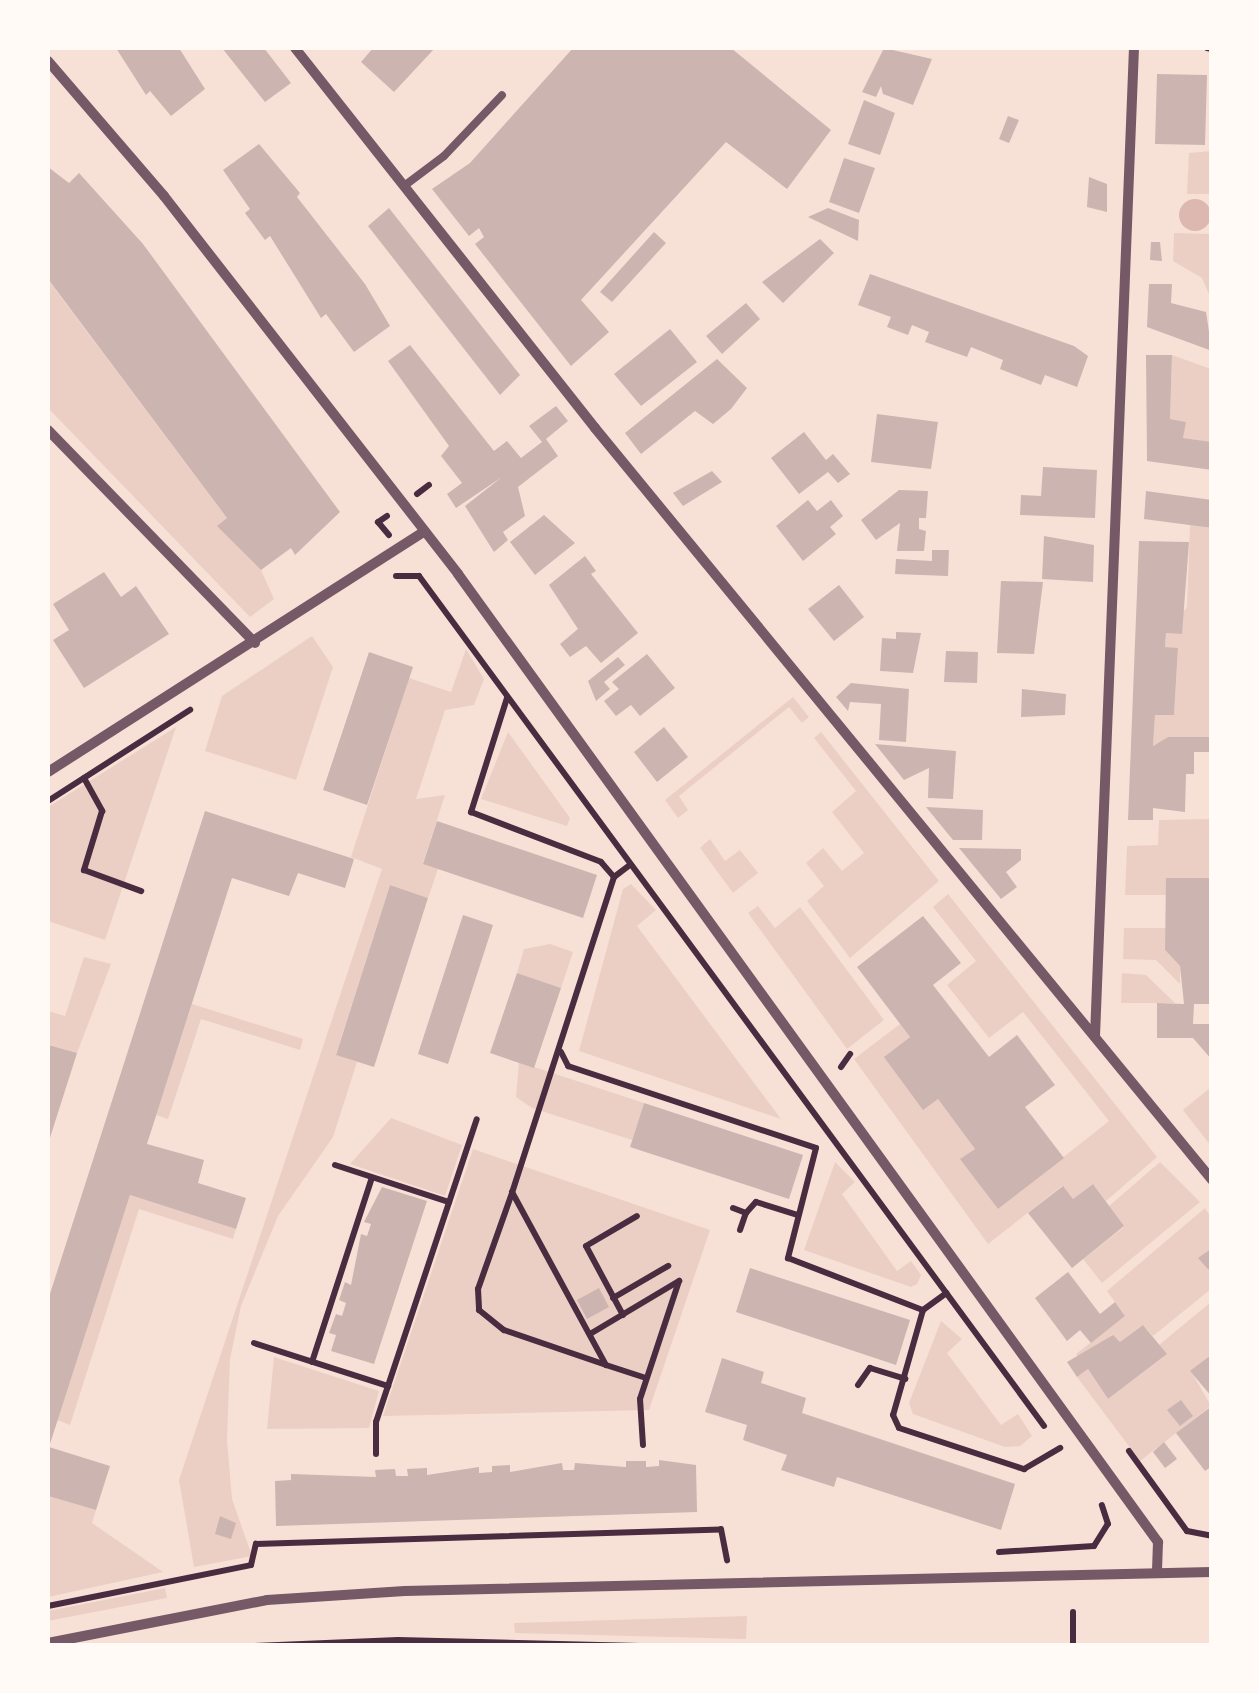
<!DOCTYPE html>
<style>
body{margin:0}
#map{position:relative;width:1259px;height:1693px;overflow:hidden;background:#f7e1d7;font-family:"Fira Sans Condensed",sans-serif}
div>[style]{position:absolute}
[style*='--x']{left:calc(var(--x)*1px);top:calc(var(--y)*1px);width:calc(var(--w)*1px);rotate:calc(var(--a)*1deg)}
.green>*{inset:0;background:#ebcfc5}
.water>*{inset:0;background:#dcb8b0}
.round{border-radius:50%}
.building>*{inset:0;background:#ccb4b1}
.path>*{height:6px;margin:-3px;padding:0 3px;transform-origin:3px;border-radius:3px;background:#4a2c40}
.service>*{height:8px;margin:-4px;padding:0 4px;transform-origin:4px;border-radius:4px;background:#755966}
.minor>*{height:10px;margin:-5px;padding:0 5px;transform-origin:5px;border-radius:5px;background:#755966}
span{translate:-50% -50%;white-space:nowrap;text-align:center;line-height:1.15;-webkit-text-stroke:8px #fffaf5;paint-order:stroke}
.frame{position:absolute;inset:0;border:50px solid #fffaf5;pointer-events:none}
</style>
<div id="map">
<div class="green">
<div style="clip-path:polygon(1211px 151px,1211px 194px,1187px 194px,1189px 153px)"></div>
<div style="clip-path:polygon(1174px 233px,1211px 234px,1211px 299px,1202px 278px,1173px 261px)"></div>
<div style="clip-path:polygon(48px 280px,227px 518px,218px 526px,261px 570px,274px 599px,250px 617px,48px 408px)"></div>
<div style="clip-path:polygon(1172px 355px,1211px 369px,1211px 442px,1183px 438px,1185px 422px,1170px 419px)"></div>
<div style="clip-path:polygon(1190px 525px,1211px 528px,1211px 737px,1168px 737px,1153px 746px,1155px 715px,1174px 715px,1178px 649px,1165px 647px,1166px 633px,1187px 607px)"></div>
<div style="clip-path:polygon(312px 636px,333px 667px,296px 780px,205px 751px,222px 696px)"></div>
<div style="clip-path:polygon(466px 649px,484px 679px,474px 705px,445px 710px,416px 799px,445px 795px,423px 863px,438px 869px,428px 898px,390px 885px,336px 1054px,357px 1062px,333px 1137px,278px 1216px,241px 1306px,230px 1359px,227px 1440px,232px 1499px,252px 1556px,194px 1567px,179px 1480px,382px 869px,351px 857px,409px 678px,451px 692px)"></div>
<div style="clip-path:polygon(793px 697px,809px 717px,802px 723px,789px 707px,679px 796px,688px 810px,678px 818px,665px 800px)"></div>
<div style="clip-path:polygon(176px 727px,105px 940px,48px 921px,48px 807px)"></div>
<div style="clip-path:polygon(508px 732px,570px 818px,567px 826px,481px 799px)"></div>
<div style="clip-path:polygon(821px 732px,939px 881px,850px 958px,807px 901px,824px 886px,806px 863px,823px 848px,842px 871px,864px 853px,832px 812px,856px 791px,814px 738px)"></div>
<div style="clip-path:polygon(1211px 779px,1211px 878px,1167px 878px,1166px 895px,1125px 895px,1127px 846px,1158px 845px,1159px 820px,1209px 819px)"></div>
<div style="clip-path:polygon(710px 839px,725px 861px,740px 850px,758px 873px,733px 893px,700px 848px)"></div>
<div style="clip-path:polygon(631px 884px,656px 910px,637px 926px,781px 1119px,579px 1051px,623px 889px)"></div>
<div style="clip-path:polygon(948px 894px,1157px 1157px,1106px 1201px,1093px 1184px,1073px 1199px,1062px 1186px,988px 1244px,854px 1059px,900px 1024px,910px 1037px,885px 1056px,938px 1099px,975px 1149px,961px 1159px,998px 1209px,1109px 1121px,1023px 1012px,989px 1038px,947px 985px,976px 961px,933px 907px)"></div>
<div style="clip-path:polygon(758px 906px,775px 928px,800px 907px,884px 1020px,847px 1049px,748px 913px)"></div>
<div style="clip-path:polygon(1124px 928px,1166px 928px,1165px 950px,1180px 966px,1180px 984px,1156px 960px,1123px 959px)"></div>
<div style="clip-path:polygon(550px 944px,573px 952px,561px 988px,517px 973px,524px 949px)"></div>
<div style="clip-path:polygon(84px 957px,111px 964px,77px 1053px,50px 1045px,48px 1051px,48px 1011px,65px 1016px)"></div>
<div style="clip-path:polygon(1122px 973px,1146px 975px,1175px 1003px,1121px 1003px)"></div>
<div style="clip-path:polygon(192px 1004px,303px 1039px,300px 1050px,201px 1019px,168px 1119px,156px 1115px)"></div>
<div style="clip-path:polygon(519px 1062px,644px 1103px,632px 1140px,532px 1108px,516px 1097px)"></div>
<div style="clip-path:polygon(1211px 1087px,1211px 1146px,1183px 1110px)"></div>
<div style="clip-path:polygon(391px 1118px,462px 1145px,445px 1196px,350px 1164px)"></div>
<div style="clip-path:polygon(473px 1149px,710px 1230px,649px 1410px,383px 1416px)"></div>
<div style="clip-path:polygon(835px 1162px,855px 1182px,842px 1194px,897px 1271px,911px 1261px,921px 1275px,917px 1284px,911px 1287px,804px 1250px)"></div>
<div style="clip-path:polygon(1160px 1162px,1200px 1202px,1102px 1283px,1083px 1259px,1124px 1227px,1109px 1206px)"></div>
<div style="clip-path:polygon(130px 1195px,236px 1229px,233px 1239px,139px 1209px,70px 1425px,57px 1420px)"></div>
<div style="clip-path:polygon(1205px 1208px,1211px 1217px,1211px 1248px,1199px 1258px,1211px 1274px,1211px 1289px,1153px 1336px,1143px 1325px,1120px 1342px,1112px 1335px,1081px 1359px,1076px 1354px,1125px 1316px,1107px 1291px)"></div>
<div style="clip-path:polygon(1211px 1302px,1211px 1354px,1191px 1371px,1211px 1406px,1140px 1461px,1077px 1377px,1088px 1369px,1108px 1399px,1166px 1355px,1159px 1345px)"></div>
<div style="clip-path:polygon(941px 1321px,962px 1339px,947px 1353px,1001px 1425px,1018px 1414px,1032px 1436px,1020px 1446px,1005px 1447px,913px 1414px,909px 1403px)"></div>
<div style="clip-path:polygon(274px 1357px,379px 1391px,369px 1428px,267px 1429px)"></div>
<div style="clip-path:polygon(48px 1496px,96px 1510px,92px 1523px,163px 1572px,48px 1597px)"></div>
<div style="clip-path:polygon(165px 1588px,167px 1598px,48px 1621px,48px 1611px)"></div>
<div style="clip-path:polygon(747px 1616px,746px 1639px,515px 1633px,514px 1623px)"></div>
</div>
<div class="water">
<div class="round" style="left:1179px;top:199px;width:32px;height:32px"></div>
</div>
<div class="building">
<div style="clip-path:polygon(116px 48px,179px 48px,205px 89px,171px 116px,150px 91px,146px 95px)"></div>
<div style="clip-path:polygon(222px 48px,264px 48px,291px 83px,265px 102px)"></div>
<div style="clip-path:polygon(373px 48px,435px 48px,394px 92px,361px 62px)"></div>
<div style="clip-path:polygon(573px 48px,731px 48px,831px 130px,787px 189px,726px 142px,581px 300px,609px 332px,571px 366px,475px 244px,484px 237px,479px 228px,469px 236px,432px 189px,470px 163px)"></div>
<div style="clip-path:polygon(884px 48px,932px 59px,913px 105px,883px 94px,881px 86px,876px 97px,862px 92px)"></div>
<div style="clip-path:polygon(1157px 74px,1207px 75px,1205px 145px,1155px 144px)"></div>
<div style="clip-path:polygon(864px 100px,895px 113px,880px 155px,848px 144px)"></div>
<div style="clip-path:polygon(1008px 116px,1019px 120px,1009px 143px,999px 139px)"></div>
<div style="clip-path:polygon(259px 144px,300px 193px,297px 197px,365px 284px,390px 326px,354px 352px,326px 314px,321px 318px,270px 236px,265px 240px,245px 213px,250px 209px,223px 170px)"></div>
<div style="clip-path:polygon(844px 158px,875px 168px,859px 213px,829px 202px)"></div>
<div style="clip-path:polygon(48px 167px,69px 183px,79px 173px,143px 244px,340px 512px,295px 555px,291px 548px,261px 570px,217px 526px,227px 518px,48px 279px)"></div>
<div style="clip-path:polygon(1089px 177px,1107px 184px,1107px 212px,1087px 207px)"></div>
<div style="clip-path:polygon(389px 208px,520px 375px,500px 395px,368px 226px)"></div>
<div style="clip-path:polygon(828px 208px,859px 220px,858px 241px,808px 217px)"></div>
<div style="clip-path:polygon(654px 232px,666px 243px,612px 302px,600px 292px)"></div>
<div style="clip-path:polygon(820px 239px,834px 253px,783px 303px,762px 282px)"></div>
<div style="clip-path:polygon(1151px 242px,1160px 242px,1162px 261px,1150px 260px)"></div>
<div style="clip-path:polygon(870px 274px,1074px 346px,1088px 356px,1077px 387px,1045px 375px,1041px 385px,1000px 369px,1003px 360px,971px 347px,967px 357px,925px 342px,929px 332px,912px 325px,908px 335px,887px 327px,891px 317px,858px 305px)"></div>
<div style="clip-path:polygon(1149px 284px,1172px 284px,1171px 303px,1206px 312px,1212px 351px,1147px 327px)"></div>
<div style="clip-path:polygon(746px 303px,760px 319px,722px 354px,706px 336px)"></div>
<div style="clip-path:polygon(670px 329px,697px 362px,641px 406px,614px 374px)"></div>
<div style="clip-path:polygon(410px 345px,494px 451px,507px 441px,521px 458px,542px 442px,529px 426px,556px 406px,568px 421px,546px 439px,558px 456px,518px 487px,525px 516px,503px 532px,508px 540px,494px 552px,465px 506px,502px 477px,456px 508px,447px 494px,462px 483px,441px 456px,449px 446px,388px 361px)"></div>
<div style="clip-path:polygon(1146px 355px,1172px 355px,1170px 419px,1186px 422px,1183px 438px,1212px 442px,1212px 470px,1147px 461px)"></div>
<div style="clip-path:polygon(717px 359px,747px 388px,731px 409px,713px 424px,695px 411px,641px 454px,625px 433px)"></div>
<div style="clip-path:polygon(877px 414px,938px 422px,931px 469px,871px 462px)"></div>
<div style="clip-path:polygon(804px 432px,826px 460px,833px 454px,850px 474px,838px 483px,828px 472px,799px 494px,771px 458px)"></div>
<div style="clip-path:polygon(1043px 467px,1097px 470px,1095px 518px,1020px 515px,1021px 495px,1041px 496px)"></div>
<div style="clip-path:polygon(712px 471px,722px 482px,683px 506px,673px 493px)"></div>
<div style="clip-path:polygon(899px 490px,928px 491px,926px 518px,919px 518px,919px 529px,926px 531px,924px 551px,897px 551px,900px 523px,876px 540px,861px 520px)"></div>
<div style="clip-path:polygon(1146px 491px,1212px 500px,1212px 528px,1144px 519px)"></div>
<div style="clip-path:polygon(808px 500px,817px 511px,831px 500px,843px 516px,830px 527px,836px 534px,803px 561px,776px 526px)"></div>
<div style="clip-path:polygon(544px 515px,575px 543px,535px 575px,510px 542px)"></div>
<div style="clip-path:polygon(1044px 536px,1094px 545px,1093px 582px,1042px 579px)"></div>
<div style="clip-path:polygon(1139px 541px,1189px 542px,1182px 634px,1166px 633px,1165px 647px,1178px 648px,1174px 715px,1155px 715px,1153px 746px,1168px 737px,1212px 737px,1212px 752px,1194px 752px,1194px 774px,1186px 774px,1185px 812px,1153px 808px,1153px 820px,1128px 820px)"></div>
<div style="clip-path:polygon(932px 550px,949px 550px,948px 576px,895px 574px,896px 559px,932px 561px)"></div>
<div style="clip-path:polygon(585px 556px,596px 571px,591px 574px,638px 633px,601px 663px,586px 646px,570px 657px,560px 644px,578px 629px,549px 585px)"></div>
<div style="clip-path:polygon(104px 572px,121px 597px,136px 586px,169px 634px,84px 688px,53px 640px,69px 630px,53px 604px)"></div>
<div style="clip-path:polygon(1001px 581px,1043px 582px,1034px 654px,997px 653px)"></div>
<div style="clip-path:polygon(839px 585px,864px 617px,834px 641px,808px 609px)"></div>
<div style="clip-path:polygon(896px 632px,921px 633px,913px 673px,880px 671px,882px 638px,896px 639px)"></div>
<div style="clip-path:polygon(946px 651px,978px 652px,977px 683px,944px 682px)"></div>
<div style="clip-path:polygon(369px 652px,413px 667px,367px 805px,323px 790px)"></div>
<div style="clip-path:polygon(647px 654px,675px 688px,640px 716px,631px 705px,616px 716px,604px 701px,619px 689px,612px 682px)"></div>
<div style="clip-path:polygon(618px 657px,625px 665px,604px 682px,610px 689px,596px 701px,588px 681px)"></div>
<div style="clip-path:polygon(851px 683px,909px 689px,906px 742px,879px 740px,881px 704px,850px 702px,848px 711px,836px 697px)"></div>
<div style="clip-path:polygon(1022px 689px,1066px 694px,1065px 715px,1021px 717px)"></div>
<div style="clip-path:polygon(664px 727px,688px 757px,657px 782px,634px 752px)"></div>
<div style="clip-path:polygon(875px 744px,956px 751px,953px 799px,928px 798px,929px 768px,904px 780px)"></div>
<div style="clip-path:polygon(926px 807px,983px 810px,982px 840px,953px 840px)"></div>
<div style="clip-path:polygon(205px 811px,354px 859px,345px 888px,298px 873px,289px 896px,232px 878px,147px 1144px,204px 1160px,198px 1183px,246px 1198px,236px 1229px,130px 1195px,49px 1447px,110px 1466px,96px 1510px,48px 1496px,48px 1300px)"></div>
<div style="clip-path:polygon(437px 821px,597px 875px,583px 918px,423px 864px)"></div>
<div style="clip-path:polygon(959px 848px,1021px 849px,1021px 860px,1006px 872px,1017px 887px,1001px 899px)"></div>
<div style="clip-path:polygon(1166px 878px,1212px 878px,1212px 1004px,1194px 1004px,1193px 1024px,1212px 1024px,1212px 1060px,1193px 1038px,1157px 1038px,1157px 1003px,1184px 1004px,1180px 966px,1165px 950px)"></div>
<div style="clip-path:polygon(390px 885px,428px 898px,374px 1067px,336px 1055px)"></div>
<div style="clip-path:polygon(463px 915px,493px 925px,448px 1064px,418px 1054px)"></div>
<div style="clip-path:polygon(923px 916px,961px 963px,933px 985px,989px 1057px,1017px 1035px,1055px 1085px,1025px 1107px,1064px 1158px,998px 1209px,960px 1159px,975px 1149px,938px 1099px,923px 1110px,884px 1057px,910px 1037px,857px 967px)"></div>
<div style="clip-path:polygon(517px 973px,561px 988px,534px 1068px,490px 1053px)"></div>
<div style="clip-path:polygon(49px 1045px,77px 1053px,48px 1144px,48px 1051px)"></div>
<div style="clip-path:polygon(644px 1103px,803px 1155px,789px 1199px,630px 1147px)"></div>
<div style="clip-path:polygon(1093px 1184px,1124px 1226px,1072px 1268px,1028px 1213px,1063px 1186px,1073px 1199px)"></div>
<div style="clip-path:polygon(382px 1187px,427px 1201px,374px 1364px,331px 1351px,336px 1335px,329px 1333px,336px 1314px,342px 1316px,346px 1303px,339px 1300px,345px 1282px,351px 1285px,361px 1234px,367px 1236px,371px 1224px,364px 1222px)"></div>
<div style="clip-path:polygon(1212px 1248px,1212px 1274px,1198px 1258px)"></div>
<div style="clip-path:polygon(750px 1268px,910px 1320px,896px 1365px,736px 1312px)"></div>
<div style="clip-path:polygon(1068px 1272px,1100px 1314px,1115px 1302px,1125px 1316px,1091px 1343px,1080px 1330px,1067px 1341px,1035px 1298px)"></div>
<div style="clip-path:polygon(599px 1288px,609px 1307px,587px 1319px,577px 1300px)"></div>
<div style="clip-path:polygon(1143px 1325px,1167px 1354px,1108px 1399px,1088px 1369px,1077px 1377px,1067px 1362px,1113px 1335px,1120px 1342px)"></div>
<div style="clip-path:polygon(1212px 1354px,1212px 1397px,1190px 1371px)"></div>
<div style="clip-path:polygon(722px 1358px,764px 1372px,761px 1383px,806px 1398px,802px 1413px,1015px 1484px,1001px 1530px,837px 1477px,834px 1487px,781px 1470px,787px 1455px,743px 1440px,747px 1425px,705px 1412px)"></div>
<div style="clip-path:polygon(1181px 1400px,1193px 1416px,1180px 1426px,1167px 1410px)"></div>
<div style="clip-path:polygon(1212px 1406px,1212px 1466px,1205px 1471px,1176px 1433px)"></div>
<div style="clip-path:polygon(1164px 1442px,1177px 1459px,1165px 1468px,1153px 1452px)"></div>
<div style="clip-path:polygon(659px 1460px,696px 1465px,697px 1512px,276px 1526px,275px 1481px,291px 1480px,291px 1474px,376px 1477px,375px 1470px,395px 1469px,396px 1476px,408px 1476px,407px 1469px,427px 1468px,427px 1475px,479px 1467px,479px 1473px,492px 1472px,492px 1466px,510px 1465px,510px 1472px,562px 1463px,563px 1470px,574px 1470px,575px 1463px,626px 1467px,626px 1461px,646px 1461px,646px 1467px,659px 1466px)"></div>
<div style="clip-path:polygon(220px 1516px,236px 1523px,231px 1539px,215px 1534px)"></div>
</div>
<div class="path">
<div style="--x:1207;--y:48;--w:5;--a:11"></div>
<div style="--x:417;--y:494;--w:15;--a:-37"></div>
<div style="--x:387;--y:516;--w:11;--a:146"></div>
<div style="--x:378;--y:522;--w:17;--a:50"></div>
<div style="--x:396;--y:576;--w:23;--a:0"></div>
<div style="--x:419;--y:576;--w:1055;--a:53.67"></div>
<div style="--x:507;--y:698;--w:120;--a:107.5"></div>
<div style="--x:471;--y:812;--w:139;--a:21"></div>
<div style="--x:601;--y:862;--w:20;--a:49"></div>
<div style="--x:614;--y:877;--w:331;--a:107.9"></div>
<div style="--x:512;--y:1192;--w:197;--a:61.5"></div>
<div style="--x:606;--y:1365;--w:42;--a:18"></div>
<div style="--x:84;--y:778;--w:38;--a:61"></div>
<div style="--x:102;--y:811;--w:62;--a:107"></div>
<div style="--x:84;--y:870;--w:61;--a:20.2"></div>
<div style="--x:48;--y:801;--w:169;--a:-32.7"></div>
<div style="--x:614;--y:877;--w:20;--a:-37"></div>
<div style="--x:561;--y:1052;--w:16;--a:63"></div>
<div style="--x:568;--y:1066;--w:261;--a:18.3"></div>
<div style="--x:816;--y:1148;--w:114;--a:104.3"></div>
<div style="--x:788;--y:1258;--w:145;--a:21.1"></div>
<div style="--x:923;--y:1310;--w:109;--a:105.9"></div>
<div style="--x:893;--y:1415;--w:14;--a:65"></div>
<div style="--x:899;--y:1428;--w:132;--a:18.2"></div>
<div style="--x:1024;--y:1469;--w:42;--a:-30.3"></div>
<div style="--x:841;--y:1067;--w:16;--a:-55"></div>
<div style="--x:335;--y:1165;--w:120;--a:18"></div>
<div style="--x:512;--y:1193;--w:102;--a:109.5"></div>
<div style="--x:478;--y:1289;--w:21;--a:87"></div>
<div style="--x:479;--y:1310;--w:32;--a:39"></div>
<div style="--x:504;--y:1330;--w:108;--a:18.9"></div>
<div style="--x:733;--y:1208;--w:14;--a:21"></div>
<div style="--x:746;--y:1213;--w:15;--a:-48"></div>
<div style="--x:756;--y:1202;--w:44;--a:17.2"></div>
<div style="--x:740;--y:1230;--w:18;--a:-71"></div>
<div style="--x:613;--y:1298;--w:64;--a:-30.2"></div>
<div style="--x:923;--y:1310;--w:29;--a:-36"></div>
<div style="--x:623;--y:1315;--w:78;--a:-118.2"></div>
<div style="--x:586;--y:1246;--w:59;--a:-30.5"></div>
<div style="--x:590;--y:1334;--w:104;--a:-30.8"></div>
<div style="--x:679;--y:1281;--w:124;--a:108.3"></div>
<div style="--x:640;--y:1399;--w:46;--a:86.3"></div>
<div style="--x:254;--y:1343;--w:141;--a:17.8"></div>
<div style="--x:312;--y:1362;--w:194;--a:-72"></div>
<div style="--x:858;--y:1385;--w:21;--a:-55"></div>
<div style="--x:870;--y:1368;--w:37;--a:17"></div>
<div style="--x:1129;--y:1451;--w:99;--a:54.1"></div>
<div style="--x:1187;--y:1531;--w:25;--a:11"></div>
<div style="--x:376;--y:1454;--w:32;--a:-90"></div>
<div style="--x:376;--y:1422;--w:319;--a:-71.6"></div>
<div style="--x:999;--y:1552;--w:95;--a:-3.6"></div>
<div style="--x:1094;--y:1546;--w:26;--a:-58"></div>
<div style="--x:1108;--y:1524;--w:20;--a:-108"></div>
<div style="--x:48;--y:1606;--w:207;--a:-11.4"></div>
<div style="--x:251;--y:1565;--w:22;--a:-77"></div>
<div style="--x:256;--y:1544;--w:465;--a:-1.8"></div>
<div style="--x:721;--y:1529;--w:32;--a:79"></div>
<div style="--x:1073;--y:1612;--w:33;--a:90"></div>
<div style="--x:254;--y:1646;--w:144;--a:-2.4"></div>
<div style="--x:398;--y:1640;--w:242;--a:1.4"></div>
<div style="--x:760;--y:1646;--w:334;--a:0"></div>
</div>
<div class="service">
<div style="--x:404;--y:186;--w:50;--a:-36.9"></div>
<div style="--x:444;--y:156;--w:84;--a:-46.4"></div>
</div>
<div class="minor">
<div style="--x:295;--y:48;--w:484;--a:51.7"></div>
<div style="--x:595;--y:428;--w:973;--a:50.63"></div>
<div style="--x:48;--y:61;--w:178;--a:49.3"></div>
<div style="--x:164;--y:196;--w:479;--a:52.1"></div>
<div style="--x:458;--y:574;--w:1195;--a:54.13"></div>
<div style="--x:1158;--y:1542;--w:31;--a:92"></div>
<div style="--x:48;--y:430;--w:297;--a:45.8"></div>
<div style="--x:48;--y:772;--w:447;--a:-32.6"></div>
<div style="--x:1095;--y:1036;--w:989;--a:-87.74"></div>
<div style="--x:48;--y:1643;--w:223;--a:-11.1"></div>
<div style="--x:267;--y:1600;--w:138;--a:-3.7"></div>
<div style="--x:405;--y:1591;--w:807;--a:-1.35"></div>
</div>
<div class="frame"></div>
</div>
